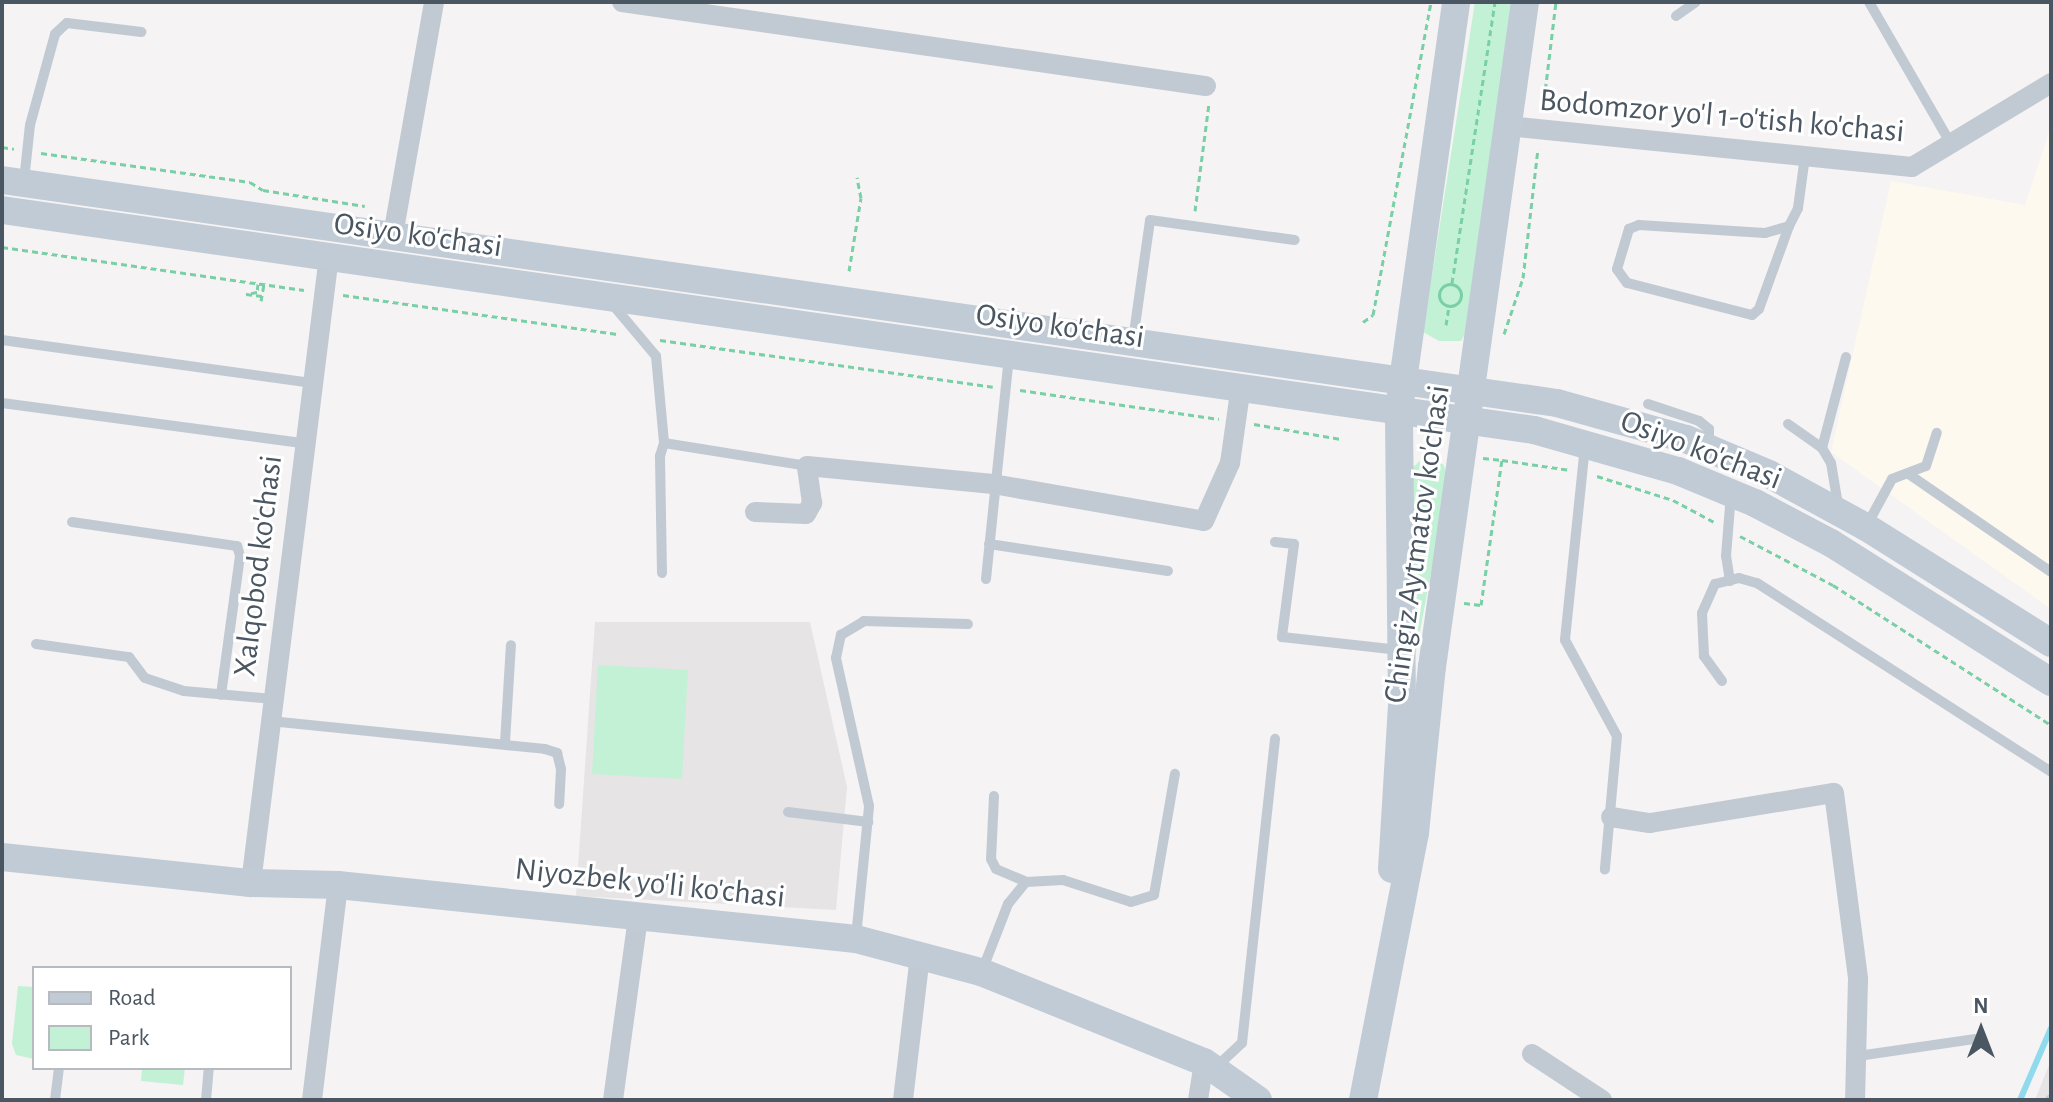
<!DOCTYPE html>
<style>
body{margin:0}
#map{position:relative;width:2053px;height:1102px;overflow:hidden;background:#f5f3f3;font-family:"Alegreya Sans",sans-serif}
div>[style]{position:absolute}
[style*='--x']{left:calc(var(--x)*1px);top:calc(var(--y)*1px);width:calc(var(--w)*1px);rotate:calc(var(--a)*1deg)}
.commercial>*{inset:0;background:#fdf9ef}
.education>*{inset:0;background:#e6e4e5}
.green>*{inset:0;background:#c3f1d5}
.stream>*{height:6px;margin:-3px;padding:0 3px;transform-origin:3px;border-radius:3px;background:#90daee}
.path>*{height:3px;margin-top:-1.5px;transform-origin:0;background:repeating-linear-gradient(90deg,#7ad0a6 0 6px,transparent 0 10px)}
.path>.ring{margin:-1.5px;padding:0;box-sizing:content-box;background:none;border:3px solid #7ad0a6;border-radius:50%}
.lane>*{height:10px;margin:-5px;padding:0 5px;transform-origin:5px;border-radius:5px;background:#c1cad2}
.street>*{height:20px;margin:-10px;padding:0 10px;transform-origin:10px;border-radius:10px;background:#c1cad2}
.secondary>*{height:28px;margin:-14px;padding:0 14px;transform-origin:14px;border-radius:14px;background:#c1cbd6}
span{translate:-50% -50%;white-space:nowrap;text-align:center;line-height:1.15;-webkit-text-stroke:6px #fff;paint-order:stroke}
.street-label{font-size:32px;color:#4a5661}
.frame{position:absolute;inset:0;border:4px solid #4a5661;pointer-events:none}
.legend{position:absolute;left:32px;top:966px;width:260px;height:104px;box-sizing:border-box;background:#fff;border:2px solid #b7bbc0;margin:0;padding:10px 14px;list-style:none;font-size:24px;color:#4a5661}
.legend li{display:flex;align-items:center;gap:16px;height:40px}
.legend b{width:40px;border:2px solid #b7bbc0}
.north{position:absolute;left:1941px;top:990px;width:80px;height:80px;-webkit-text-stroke:6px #fff;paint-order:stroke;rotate:0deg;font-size:22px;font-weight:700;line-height:32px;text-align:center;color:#4a5661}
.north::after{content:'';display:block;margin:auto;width:28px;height:36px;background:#4a5661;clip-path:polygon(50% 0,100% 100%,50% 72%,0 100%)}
</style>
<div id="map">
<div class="commercial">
<div style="clip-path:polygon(2051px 126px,2051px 609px,1831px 452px,1891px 181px,2025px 205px)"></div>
</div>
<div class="education">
<div style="clip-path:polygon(595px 622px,810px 622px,847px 787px,836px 910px,576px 896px)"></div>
<div style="clip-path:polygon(2051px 1060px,2051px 1100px,2035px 1100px)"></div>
</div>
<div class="green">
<div style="clip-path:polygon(1475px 2px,1516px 2px,1469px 327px,1461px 341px,1439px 341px,1423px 332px)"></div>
<div style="clip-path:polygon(1422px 459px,1443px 464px,1449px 478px,1415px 657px,1411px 469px)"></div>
<div style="clip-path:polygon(598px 665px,688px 670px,682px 779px,592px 774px)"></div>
<div style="clip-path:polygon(18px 986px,34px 987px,34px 1059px,16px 1055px,12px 1044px)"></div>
<div style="clip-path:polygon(142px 1068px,185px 1068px,183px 1085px,141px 1081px)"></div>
</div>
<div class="stream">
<div style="--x:2020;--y:1100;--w:78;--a:-66.7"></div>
</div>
<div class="path">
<div style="--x:1543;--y:109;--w:108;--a:-83.1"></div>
<div style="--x:2;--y:147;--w:12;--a:9"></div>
<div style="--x:41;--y:153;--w:211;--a:7.9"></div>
<div style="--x:250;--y:182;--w:15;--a:32"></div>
<div style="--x:263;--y:190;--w:103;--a:8.9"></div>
<div style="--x:1195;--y:211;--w:109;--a:-82.6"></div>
<div style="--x:2;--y:247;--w:305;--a:8.1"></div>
<div style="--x:849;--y:271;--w:74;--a:-80.7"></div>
<div style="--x:861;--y:198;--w:21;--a:-101"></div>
<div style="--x:1452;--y:283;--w:284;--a:-81.3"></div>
<div class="ring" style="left:1439px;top:284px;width:19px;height:19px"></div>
<div style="--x:258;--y:284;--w:8;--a:97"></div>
<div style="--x:257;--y:292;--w:11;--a:170"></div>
<div style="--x:246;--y:294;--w:16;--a:7"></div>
<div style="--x:343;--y:295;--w:277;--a:8.1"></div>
<div style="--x:261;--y:301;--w:17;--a:-80"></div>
<div style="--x:1363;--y:322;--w:12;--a:-35"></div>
<div style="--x:1373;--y:315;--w:318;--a:-79.5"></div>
<div style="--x:1446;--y:325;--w:19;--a:-81"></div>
<div style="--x:1504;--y:334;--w:59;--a:-71.3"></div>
<div style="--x:1523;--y:278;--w:130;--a:-83.4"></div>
<div style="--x:660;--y:340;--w:336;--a:8"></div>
<div style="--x:1020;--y:390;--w:201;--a:8.3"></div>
<div style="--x:1254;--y:424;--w:88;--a:9.8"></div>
<div style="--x:1483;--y:458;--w:19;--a:6"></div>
<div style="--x:1597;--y:476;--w:80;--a:17.5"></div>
<div style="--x:1673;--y:500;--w:49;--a:28.1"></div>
<div style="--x:1740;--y:536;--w:105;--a:27.8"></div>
<div style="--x:1833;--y:585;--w:259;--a:32.7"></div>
<div style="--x:1464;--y:603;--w:17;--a:7"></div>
<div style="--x:1481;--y:605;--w:147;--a:-81.8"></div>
<div style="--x:1502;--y:460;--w:69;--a:8.4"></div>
</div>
<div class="lane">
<div style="--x:1869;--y:2;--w:164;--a:60"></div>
<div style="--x:1676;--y:16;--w:24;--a:-35"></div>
<div style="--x:24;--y:181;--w:56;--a:-83.9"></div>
<div style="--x:30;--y:125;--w:94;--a:-74.6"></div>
<div style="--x:55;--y:34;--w:16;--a:-43"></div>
<div style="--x:67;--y:23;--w:75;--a:6.9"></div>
<div style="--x:1789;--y:226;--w:88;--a:109.9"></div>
<div style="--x:1759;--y:309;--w:9;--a:139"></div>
<div style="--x:1752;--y:315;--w:129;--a:-165.6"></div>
<div style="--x:1627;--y:283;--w:17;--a:-126"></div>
<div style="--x:1617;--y:269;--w:42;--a:-73.3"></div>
<div style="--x:1629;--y:229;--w:11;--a:-22"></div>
<div style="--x:1639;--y:225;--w:126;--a:3.6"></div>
<div style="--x:1765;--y:233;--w:25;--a:-16"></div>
<div style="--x:1789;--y:226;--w:20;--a:-63"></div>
<div style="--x:1798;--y:208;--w:52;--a:-82.3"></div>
<div style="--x:613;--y:305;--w:67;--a:49.9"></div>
<div style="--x:656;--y:356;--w:87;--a:84.7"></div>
<div style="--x:664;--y:443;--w:145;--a:9.1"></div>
<div style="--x:2;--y:340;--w:312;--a:7.9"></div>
<div style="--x:1133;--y:340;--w:121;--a:-81.9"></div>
<div style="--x:1150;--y:220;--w:146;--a:7.9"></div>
<div style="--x:2;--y:403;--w:304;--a:7.6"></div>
<div style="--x:1648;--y:404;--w:54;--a:18.4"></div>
<div style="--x:1699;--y:421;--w:13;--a:39"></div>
<div style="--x:1709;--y:429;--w:17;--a:90"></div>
<div style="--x:1788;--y:424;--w:42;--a:35.2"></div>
<div style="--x:1822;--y:448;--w:17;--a:59"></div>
<div style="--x:1831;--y:463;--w:43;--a:80.5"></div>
<div style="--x:1585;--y:446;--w:195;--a:95.9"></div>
<div style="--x:1565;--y:640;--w:109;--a:61.6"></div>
<div style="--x:1617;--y:736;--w:134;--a:95.2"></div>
<div style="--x:1822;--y:448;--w:94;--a:-75.2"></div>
<div style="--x:1910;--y:475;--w:171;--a:34.5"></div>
<div style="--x:72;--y:522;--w:167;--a:8.3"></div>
<div style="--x:237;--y:546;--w:10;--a:73"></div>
<div style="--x:240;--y:556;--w:140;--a:97.8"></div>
<div style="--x:1867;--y:525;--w:52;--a:-61.5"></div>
<div style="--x:1892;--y:479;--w:36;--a:-21"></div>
<div style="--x:1926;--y:466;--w:35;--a:-72"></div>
<div style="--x:1275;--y:542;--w:19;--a:6"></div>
<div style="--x:1294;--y:544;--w:94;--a:97.4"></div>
<div style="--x:1282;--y:637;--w:118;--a:6.3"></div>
<div style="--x:989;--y:544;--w:181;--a:8.6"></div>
<div style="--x:662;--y:573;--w:117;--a:-91"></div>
<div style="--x:660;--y:456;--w:14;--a:-73"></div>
<div style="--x:986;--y:579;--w:225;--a:-84.1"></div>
<div style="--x:1730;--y:581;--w:25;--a:-99"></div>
<div style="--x:1726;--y:556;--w:62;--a:-85.4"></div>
<div style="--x:36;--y:644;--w:94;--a:8"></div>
<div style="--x:129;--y:657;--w:26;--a:53"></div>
<div style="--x:145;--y:678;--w:41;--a:18.4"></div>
<div style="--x:184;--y:691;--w:89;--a:5.1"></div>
<div style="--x:1722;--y:681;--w:31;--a:-126"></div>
<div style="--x:1704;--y:656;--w:43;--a:-92.7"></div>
<div style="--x:1702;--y:613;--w:32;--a:-66"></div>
<div style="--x:1715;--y:584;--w:25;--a:-14"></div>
<div style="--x:1739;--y:578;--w:19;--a:16"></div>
<div style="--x:1757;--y:583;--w:350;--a:32.7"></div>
<div style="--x:270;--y:721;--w:276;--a:5.8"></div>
<div style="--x:545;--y:749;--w:13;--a:18"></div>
<div style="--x:557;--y:753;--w:16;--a:76"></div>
<div style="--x:561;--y:769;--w:35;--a:93"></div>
<div style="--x:505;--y:742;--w:97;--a:-86.5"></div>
<div style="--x:994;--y:796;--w:63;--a:92.7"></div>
<div style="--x:991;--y:859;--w:11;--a:63"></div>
<div style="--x:996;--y:869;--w:33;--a:23"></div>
<div style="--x:788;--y:812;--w:81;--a:7.1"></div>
<div style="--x:856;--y:937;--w:132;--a:-84.3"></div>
<div style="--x:869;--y:806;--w:152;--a:-102.6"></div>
<div style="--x:836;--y:658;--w:24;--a:-78"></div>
<div style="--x:841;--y:635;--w:27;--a:-31"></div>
<div style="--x:864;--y:621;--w:104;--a:1.7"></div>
<div style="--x:982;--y:971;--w:72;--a:-68.8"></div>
<div style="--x:1008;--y:904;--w:28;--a:-51"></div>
<div style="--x:1026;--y:882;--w:37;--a:-3"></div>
<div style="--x:1063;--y:880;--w:71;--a:17.9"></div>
<div style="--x:1131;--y:902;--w:24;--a:-17"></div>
<div style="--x:1154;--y:895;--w:123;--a:-80.2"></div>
<div style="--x:1858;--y:1056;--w:117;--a:-8.3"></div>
<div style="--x:1215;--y:1068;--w:37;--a:-43"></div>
<div style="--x:1242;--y:1043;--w:306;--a:-83.8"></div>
<div style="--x:55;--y:1100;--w:32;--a:-83"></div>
<div style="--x:206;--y:1100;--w:32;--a:-85"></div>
<div style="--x:2050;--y:1100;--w:1;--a:-45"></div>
</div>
<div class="street">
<div style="--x:622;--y:2;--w:590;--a:8.19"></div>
<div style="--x:1508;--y:126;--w:406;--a:5.8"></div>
<div style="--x:1912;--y:167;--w:162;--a:-31.1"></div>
<div style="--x:393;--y:235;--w:237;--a:-80"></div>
<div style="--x:755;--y:512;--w:51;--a:2.2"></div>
<div style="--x:806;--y:514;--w:13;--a:-61"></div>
<div style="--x:812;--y:503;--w:37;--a:-98"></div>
<div style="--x:807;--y:466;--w:187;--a:5.5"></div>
<div style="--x:993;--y:484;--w:214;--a:9.9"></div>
<div style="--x:1204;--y:521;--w:64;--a:-65.9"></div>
<div style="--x:1230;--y:463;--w:78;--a:-81.9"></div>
<div style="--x:1611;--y:817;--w:39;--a:9"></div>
<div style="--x:1650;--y:823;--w:186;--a:-9.3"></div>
<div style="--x:1834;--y:793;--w:188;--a:82.6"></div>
<div style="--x:1858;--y:979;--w:121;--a:91.4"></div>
<div style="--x:251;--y:883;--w:632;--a:-82.91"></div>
<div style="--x:1532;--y:1054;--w:84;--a:33.3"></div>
<div style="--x:312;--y:1100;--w:217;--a:-83.1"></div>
<div style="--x:613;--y:1100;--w:185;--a:-82.2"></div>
<div style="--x:903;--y:1100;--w:146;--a:-83.3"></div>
<div style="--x:1198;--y:1100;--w:38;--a:-81"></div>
</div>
<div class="secondary">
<div style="--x:2;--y:180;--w:1571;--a:8.16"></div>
<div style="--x:1557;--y:403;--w:134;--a:15.6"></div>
<div style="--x:1686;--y:439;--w:90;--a:22.9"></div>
<div style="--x:1769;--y:474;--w:111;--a:28.7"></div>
<div style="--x:1866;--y:527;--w:218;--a:32.1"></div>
<div style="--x:2;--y:210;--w:1548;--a:8.17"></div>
<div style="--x:1534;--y:430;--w:150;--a:15.9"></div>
<div style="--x:1678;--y:471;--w:83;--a:22.6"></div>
<div style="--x:1755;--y:503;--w:86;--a:27.8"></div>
<div style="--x:1831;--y:543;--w:260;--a:32.3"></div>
<div style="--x:2;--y:857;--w:250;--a:6"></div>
<div style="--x:251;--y:883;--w:87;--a:1.3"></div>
<div style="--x:338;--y:885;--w:521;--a:5.95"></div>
<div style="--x:856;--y:939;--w:129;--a:14.8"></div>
<div style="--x:981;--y:972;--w:240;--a:22"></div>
<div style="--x:1204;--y:1062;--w:66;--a:35.1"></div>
<div style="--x:1392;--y:869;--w:165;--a:-86.5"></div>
<div style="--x:1402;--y:704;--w:295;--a:-90.6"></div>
<div style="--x:1399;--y:409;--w:411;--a:-82"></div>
<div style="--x:1363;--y:1100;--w:272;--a:-79"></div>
<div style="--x:1415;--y:833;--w:167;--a:-84.2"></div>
<div style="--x:1432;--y:667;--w:671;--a:-82.04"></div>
</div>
<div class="street-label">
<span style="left:1722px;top:116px;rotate:5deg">Bodomzor yo'l 1-o'tish ko'chasi</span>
<span style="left:418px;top:235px;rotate:8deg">Osiyo ko'chasi</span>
<span style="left:1060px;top:326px;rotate:8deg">Osiyo ko'chasi</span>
<span style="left:1701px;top:450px;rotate:21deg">Osiyo ko'chasi</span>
<span style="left:1417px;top:544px;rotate:-82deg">Chingiz Aytmatov ko'chasi</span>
<span style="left:258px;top:566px;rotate:-83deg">Xalqobod ko'chasi</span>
<span style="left:650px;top:883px;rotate:6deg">Niyozbek yo'li ko'chasi</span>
</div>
<div class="frame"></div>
<ul class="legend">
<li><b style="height:10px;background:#c1cbd6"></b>Road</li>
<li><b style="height:22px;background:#c3f1d5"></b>Park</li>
</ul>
<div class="north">N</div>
</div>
